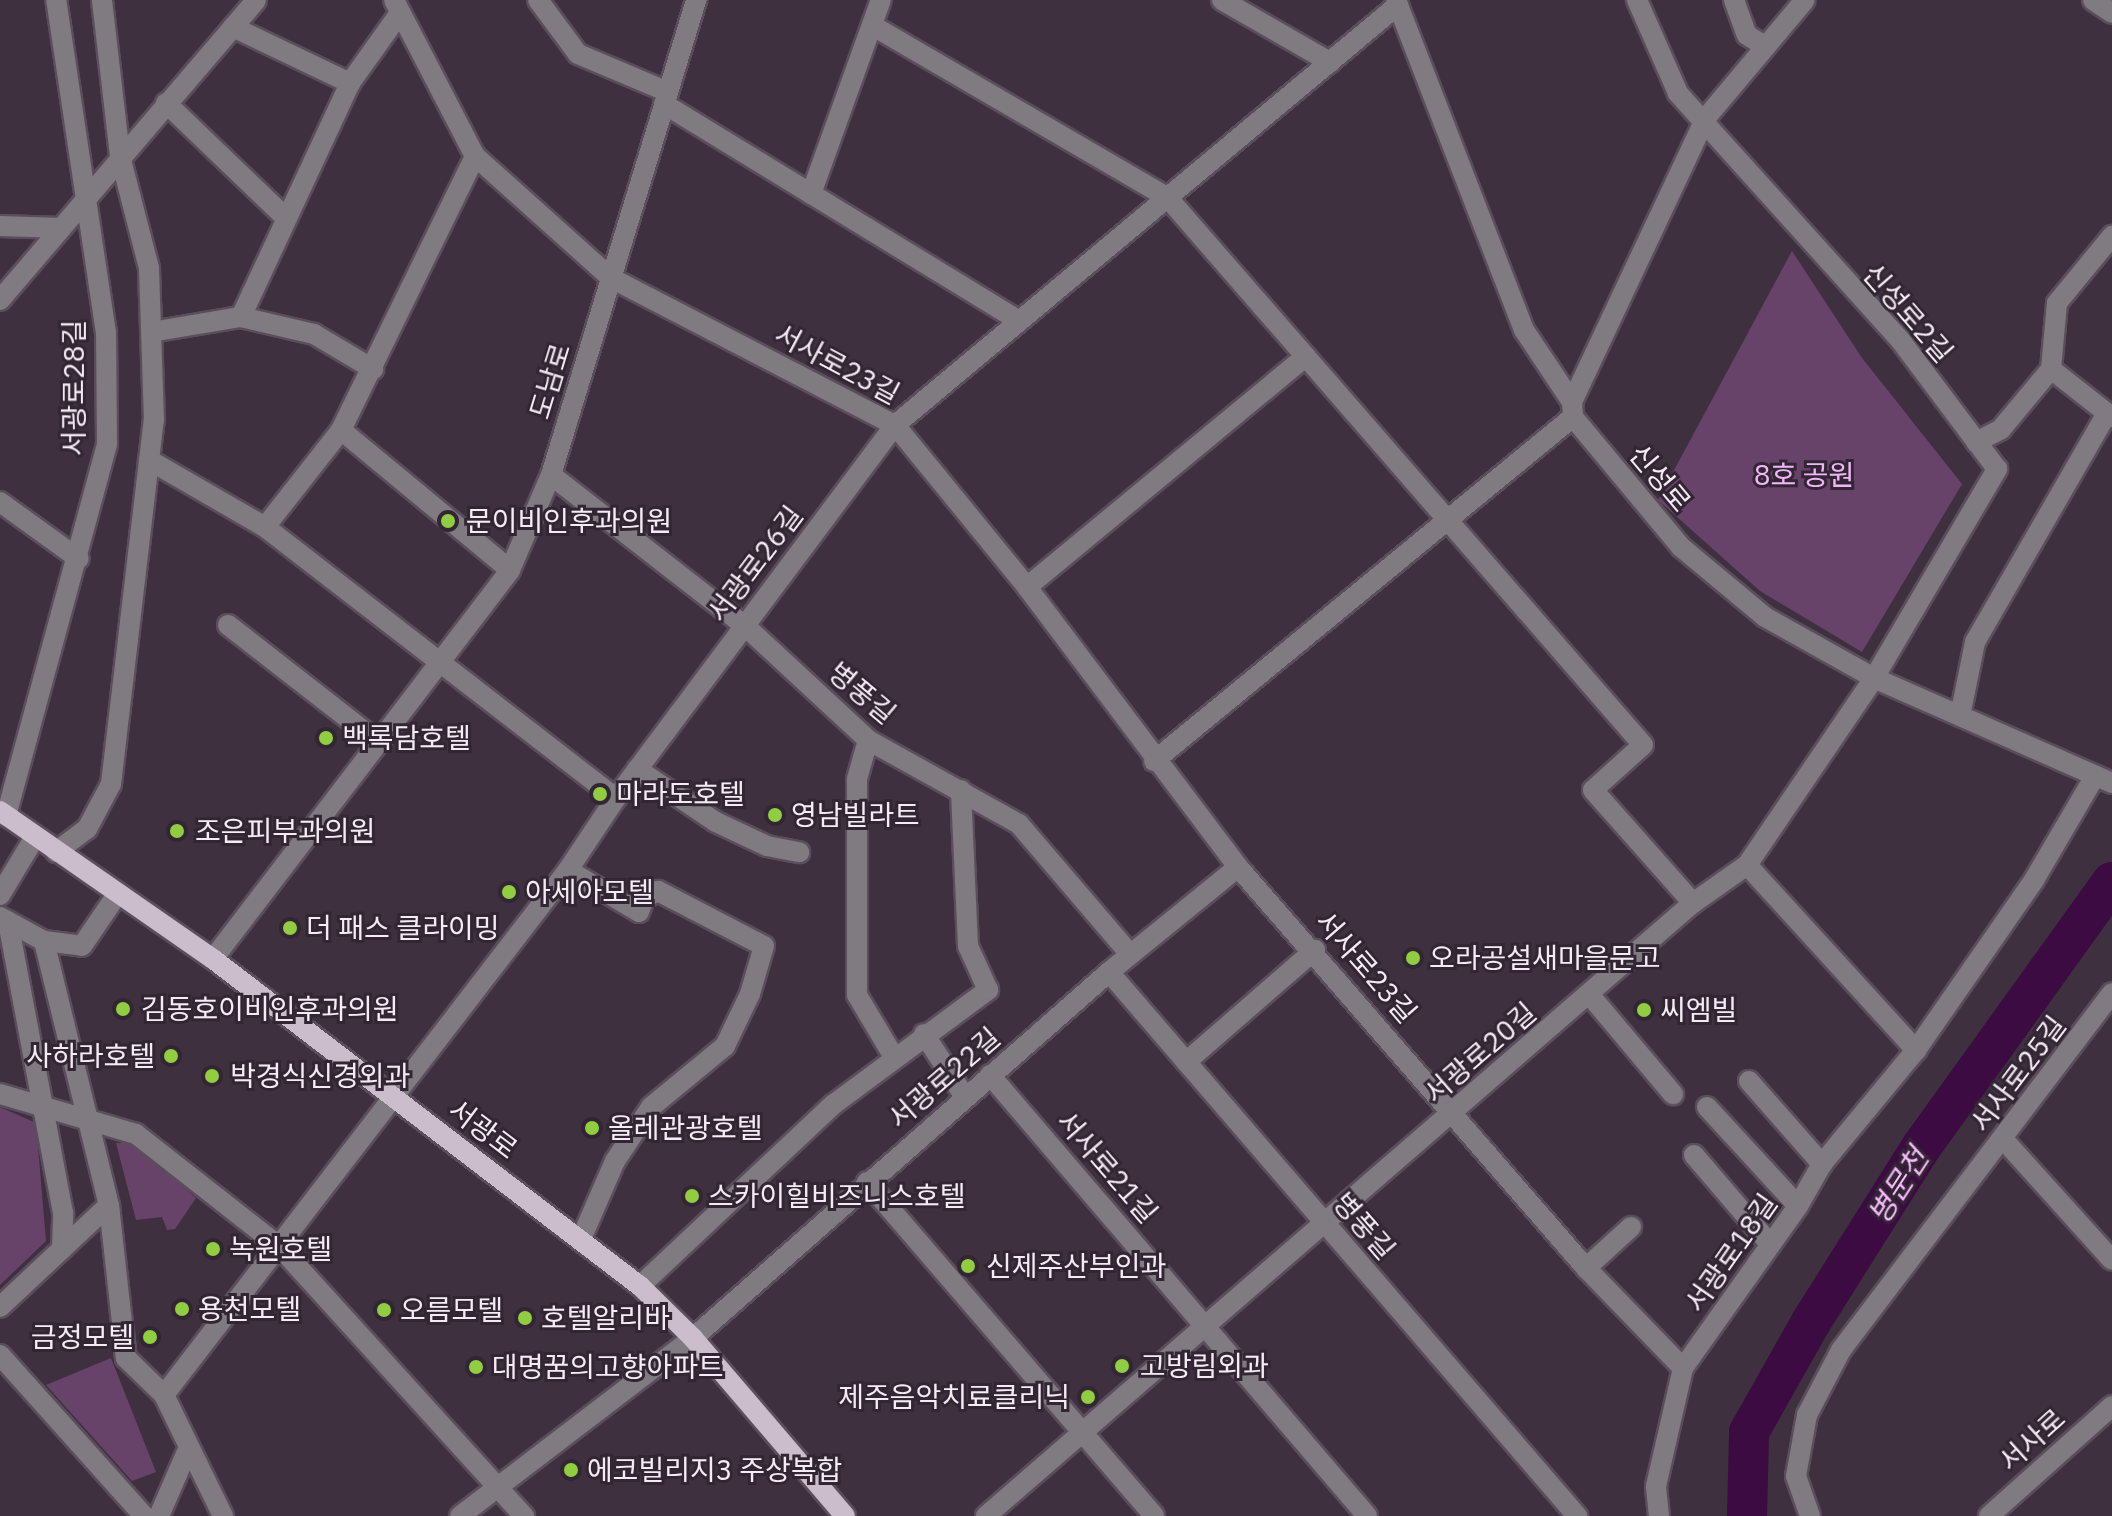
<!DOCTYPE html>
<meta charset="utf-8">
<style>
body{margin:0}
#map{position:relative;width:2112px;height:1516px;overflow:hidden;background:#3e303f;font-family:"IBM Plex Sans","Noto Sans KR",sans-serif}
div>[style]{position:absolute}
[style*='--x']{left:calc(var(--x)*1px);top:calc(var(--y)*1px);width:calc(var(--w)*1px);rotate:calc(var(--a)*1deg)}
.green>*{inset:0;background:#67436a}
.river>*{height:40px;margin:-20px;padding:0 20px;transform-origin:20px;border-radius:20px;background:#3c0b41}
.roads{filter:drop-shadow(2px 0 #5b4e5c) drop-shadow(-2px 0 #5b4e5c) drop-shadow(0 2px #5b4e5c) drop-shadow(0 -2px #5b4e5c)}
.minor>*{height:20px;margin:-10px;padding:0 10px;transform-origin:10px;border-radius:10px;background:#807a81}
.major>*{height:20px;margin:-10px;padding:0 10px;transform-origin:10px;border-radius:10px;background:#cbbdcc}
.dots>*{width:22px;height:22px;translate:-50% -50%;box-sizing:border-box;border:4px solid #332634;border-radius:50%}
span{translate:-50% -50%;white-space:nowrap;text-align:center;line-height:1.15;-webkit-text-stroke:6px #332634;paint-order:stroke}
.street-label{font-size:28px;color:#f4ebf5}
.park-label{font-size:28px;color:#f1b6f6}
.poi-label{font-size:28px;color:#f4ebf5}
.left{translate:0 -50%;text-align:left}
.right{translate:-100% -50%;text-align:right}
.water-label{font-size:30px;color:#f9bdfe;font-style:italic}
</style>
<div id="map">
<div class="green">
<div style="clip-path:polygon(1792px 251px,1862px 358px,1962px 484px,1862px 652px,1760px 591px,1658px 500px)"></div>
<div style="clip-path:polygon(0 1107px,36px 1123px,46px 1241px,0 1285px)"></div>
<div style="clip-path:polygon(116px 1143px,132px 1143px,196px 1198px,175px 1229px,167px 1230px,162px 1217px,136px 1220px)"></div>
<div style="clip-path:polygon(111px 1358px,156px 1472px,132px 1481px,46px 1385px)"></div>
</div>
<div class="river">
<div style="--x:1747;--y:1516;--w:84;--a:-88.6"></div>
<div style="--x:1749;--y:1432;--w:126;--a:-60.6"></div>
<div style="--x:1811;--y:1322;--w:208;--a:-57.8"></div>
<div style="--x:1922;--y:1146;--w:325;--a:-54.3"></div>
</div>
<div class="roads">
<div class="minor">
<div style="--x:394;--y:0;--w:176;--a:62.6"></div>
<div style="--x:475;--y:156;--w:183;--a:41.9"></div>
<div style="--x:611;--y:278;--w:320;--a:27.4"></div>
<div style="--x:895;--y:425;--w:209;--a:50.8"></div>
<div style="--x:1027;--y:587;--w:351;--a:53"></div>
<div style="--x:1238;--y:867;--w:531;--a:49.05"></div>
<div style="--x:1586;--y:1268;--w:139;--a:45.9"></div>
<div style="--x:538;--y:0;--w:67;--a:53.5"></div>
<div style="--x:578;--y:54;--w:98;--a:22.9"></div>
<div style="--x:1222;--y:0;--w:125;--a:29.9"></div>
<div style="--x:1396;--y:0;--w:354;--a:68.8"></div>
<div style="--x:1524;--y:330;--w:87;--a:56.3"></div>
<div style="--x:1572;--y:402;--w:15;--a:86"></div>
<div style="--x:1573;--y:417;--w:169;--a:50.3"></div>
<div style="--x:1681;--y:547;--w:109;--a:39.8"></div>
<div style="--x:1765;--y:617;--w:125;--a:29.2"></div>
<div style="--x:1874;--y:678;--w:260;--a:23.8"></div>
<div style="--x:1734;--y:0;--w:37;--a:70"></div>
<div style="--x:1747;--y:35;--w:22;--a:32"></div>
<div style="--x:2093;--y:0;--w:23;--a:34"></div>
<div style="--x:873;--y:26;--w:341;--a:30.2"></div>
<div style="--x:1168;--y:198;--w:724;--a:49.03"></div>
<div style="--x:1643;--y:745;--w:67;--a:138"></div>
<div style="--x:1593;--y:790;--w:151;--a:48.5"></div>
<div style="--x:233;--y:27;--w:130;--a:25.6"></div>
<div style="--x:166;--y:103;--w:163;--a:43.8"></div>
<div style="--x:664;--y:104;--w:416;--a:31.4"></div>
<div style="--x:811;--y:194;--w:206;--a:-70.2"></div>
<div style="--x:0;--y:226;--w:61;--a:1.9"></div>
<div style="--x:0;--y:300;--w:394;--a:-49.5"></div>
<div style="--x:241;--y:317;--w:75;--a:13.1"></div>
<div style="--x:314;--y:334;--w:69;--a:30.7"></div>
<div style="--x:151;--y:332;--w:91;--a:-9.5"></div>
<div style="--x:241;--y:317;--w:258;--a:-65"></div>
<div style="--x:350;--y:83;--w:86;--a:-54.5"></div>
<div style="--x:2051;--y:369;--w:78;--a:38.2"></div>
<div style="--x:1572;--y:402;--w:313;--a:-64.8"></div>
<div style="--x:1705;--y:119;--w:155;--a:-50"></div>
<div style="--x:341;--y:430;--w:219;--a:39.6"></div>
<div style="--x:1976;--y:442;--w:28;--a:-27"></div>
<div style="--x:2001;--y:429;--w:78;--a:-50.2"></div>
<div style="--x:2051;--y:369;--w:66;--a:-84.8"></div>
<div style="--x:2057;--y:303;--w:87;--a:-50.6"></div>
<div style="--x:149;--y:460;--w:134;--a:30"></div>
<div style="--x:265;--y:527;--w:443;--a:37.7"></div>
<div style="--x:551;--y:475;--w:244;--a:37.9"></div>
<div style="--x:744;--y:625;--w:169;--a:42.8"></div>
<div style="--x:868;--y:740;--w:173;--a:29.1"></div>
<div style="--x:1019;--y:824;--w:171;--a:49.5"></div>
<div style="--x:0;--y:502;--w:97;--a:35.8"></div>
<div style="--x:265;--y:527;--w:123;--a:-51.9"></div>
<div style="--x:341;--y:430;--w:305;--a:-63.9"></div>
<div style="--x:1027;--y:587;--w:362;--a:-39.6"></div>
<div style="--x:228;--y:625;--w:189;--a:37.9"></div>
<div style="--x:1960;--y:716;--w:76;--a:-78.5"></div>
<div style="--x:1975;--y:642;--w:264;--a:-60"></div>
<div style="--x:868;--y:740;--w:41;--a:105.8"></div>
<div style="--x:857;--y:779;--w:216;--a:90"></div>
<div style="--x:857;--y:995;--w:72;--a:59.2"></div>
<div style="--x:1154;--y:761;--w:542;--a:-39.39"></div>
<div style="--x:637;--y:769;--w:95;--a:33.9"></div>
<div style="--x:716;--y:822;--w:56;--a:25.2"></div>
<div style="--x:767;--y:846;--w:33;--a:11"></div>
<div style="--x:6;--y:816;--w:386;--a:-74.8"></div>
<div style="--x:107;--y:443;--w:110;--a:-90.5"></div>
<div style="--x:106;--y:333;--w:337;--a:-98.5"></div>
<div style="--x:56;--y:852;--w:39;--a:-37"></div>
<div style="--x:87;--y:829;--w:51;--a:-61.9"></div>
<div style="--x:111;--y:784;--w:367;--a:-83.3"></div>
<div style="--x:154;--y:420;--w:152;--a:-91.9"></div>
<div style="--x:149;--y:268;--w:116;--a:-104.5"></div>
<div style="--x:120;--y:156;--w:157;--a:-96.6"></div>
<div style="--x:1747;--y:865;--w:251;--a:47.6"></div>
<div style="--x:568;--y:870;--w:82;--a:30.6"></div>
<div style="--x:639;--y:912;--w:15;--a:-70"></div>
<div style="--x:644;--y:898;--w:16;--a:-27"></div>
<div style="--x:658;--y:891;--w:119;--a:27.4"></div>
<div style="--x:764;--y:946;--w:50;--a:106.3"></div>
<div style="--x:750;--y:994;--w:58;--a:115.7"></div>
<div style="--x:725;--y:1046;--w:96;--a:140.5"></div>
<div style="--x:651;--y:1107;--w:65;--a:123.7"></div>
<div style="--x:615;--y:1161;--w:85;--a:113.6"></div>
<div style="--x:0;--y:895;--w:68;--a:-58.9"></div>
<div style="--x:0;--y:917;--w:50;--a:28.6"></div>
<div style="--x:44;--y:941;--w:38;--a:7"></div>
<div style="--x:82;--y:946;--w:64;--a:-55.8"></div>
<div style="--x:44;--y:941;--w:272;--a:76.2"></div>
<div style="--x:109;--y:1205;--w:154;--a:83.7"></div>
<div style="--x:126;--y:1358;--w:53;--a:44.2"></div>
<div style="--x:164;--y:1395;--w:135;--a:64"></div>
<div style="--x:213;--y:959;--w:489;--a:-52.6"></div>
<div style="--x:510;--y:570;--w:103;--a:-66.7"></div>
<div style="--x:551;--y:475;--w:497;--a:-73"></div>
<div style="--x:1109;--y:972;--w:718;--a:49.29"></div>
<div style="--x:1589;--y:994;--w:131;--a:50"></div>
<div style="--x:924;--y:1034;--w:75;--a:56.9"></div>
<div style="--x:1186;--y:1062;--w:171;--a:-41"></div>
<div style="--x:990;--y:1075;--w:580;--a:49.47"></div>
<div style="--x:1749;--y:1081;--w:111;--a:48.7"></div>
<div style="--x:0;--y:1094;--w:142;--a:16.4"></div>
<div style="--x:136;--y:1134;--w:182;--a:38.1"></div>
<div style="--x:279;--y:1246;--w:365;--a:47.8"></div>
<div style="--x:1707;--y:1107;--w:134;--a:47.4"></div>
<div style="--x:2004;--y:1140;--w:161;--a:48"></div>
<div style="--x:1694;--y:1155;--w:118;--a:49.5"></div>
<div style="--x:867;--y:1182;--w:440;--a:49.3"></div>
<div style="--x:62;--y:1249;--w:64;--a:-43.1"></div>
<div style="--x:1586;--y:1268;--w:61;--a:-42.3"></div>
<div style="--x:640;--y:1286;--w:266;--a:-43.2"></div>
<div style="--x:834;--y:1104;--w:192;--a:-36.5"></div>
<div style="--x:988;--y:990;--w:48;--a:-114.4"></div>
<div style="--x:968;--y:946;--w:156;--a:-92.6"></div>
<div style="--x:0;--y:1307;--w:85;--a:-43.1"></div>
<div style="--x:62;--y:1249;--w:36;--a:-88"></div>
<div style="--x:63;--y:1213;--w:297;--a:-100.7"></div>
<div style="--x:0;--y:1355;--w:216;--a:48.2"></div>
<div style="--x:164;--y:1395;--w:662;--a:-52.42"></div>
<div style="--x:568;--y:870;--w:87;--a:-56.3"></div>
<div style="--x:616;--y:798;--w:466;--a:-53.2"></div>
<div style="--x:895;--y:425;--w:655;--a:-39.86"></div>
<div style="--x:159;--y:1516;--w:75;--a:-66.5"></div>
<div style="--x:460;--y:1516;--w:293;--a:-37.4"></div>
<div style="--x:693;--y:1338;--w:554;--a:-41.34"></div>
<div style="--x:1109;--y:972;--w:166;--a:-39.1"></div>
<div style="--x:986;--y:1516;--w:936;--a:-40.93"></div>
<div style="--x:1693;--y:903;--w:66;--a:-35.1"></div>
<div style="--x:1747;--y:865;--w:226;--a:-55.8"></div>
<div style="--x:1874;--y:678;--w:243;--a:-59.5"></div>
<div style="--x:1997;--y:469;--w:160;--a:-126.9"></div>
<div style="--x:1901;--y:341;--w:334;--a:-132"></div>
<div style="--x:1678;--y:93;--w:102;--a:-113.8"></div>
<div style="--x:1659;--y:1516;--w:30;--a:-96"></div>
<div style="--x:1656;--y:1486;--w:121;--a:-77.1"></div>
<div style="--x:1683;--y:1368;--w:199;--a:-54.6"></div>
<div style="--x:1798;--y:1206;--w:48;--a:-60.3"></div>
<div style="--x:1822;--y:1164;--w:148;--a:-50.5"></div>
<div style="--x:1916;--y:1050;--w:207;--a:-55.2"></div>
<div style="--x:2034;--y:880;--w:121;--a:-59.6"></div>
<div style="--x:1810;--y:1516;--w:42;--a:-109.3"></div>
<div style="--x:1796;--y:1476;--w:62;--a:-79.8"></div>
<div style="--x:1807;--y:1415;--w:73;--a:-62.4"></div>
<div style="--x:1841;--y:1350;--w:448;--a:-52.8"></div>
<div style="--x:1989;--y:1516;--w:165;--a:-41.8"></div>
</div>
<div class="major">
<div style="--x:0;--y:811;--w:259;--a:34.8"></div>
<div style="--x:213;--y:959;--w:538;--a:37.45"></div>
<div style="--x:640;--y:1286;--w:74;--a:44.5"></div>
<div style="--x:693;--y:1338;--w:234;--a:49.5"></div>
</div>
</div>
<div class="dots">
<div style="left:448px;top:521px;background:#90cd40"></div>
<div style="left:326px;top:738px;background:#90cd40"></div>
<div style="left:600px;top:794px;background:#90cd40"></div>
<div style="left:775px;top:815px;background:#90cd40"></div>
<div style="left:177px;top:831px;background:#90cd40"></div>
<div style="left:509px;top:892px;background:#90cd40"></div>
<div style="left:290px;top:928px;background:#90cd40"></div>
<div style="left:1413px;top:958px;background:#90cd40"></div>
<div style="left:123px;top:1009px;background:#90cd40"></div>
<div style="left:1644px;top:1010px;background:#90cd40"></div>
<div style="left:171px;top:1056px;background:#90cd40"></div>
<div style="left:212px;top:1076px;background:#90cd40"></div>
<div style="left:592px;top:1128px;background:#90cd40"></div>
<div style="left:692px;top:1196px;background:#90cd40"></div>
<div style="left:213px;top:1249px;background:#90cd40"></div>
<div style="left:968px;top:1266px;background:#90cd40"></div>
<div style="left:182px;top:1309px;background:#90cd40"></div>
<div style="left:384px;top:1310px;background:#90cd40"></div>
<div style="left:525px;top:1318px;background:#90cd40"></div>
<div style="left:150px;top:1337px;background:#90cd40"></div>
<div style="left:1122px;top:1366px;background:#90cd40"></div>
<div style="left:476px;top:1367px;background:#90cd40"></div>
<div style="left:1088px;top:1397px;background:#90cd40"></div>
<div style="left:571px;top:1470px;background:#90cd40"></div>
</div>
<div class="street-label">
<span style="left:1908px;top:313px;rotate:49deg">신성로2길</span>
<span style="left:837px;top:364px;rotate:28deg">서사로23길</span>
<span style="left:550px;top:381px;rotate:-73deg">도남로</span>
<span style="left:74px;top:388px;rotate:-90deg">서광로28길</span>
<span style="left:1660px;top:478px;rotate:50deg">신성로</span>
<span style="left:755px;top:564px;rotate:-53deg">서광로26길</span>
<span style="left:862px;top:693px;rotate:40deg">병풍길</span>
<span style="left:1366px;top:967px;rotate:49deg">서사로23길</span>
<span style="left:1480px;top:1053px;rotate:-41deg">서광로20길</span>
<span style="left:2018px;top:1074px;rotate:-53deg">서사로25길</span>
<span style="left:944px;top:1078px;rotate:-41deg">서광로22길</span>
<span style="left:483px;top:1129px;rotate:37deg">서광로</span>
<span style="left:1107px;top:1167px;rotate:49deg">서사로21길</span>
<span style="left:1364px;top:1226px;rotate:49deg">병풍길</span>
<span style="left:1731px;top:1253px;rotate:-55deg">서광로18길</span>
<span style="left:2032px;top:1440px;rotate:-42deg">서사로</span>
</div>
<div class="park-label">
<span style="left:1804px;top:475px">8호 공원</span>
</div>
<div class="poi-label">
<span class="left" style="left:466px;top:521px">문이비인후과의원</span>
<span class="left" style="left:342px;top:738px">백록담호텔</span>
<span class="left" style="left:616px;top:794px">마라도호텔</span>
<span class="left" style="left:791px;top:815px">영남빌라트</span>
<span class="left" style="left:195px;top:831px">조은피부과의원</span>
<span class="left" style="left:525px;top:892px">아세아모텔</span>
<span class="left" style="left:306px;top:928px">더 패스 클라이밍</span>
<span class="left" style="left:1429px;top:958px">오라공설새마을문고</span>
<span class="left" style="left:141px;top:1009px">김동호이비인후과의원</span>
<span class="left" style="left:1660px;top:1010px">씨엠빌</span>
<span class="right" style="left:155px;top:1056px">사하라호텔</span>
<span class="left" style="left:230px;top:1076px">박경식신경외과</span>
<span class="left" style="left:608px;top:1128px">올레관광호텔</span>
<span class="left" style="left:708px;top:1196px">스카이힐비즈니스호텔</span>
<span class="left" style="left:229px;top:1249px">녹원호텔</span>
<span class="left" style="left:986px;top:1266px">신제주산부인과</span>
<span class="left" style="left:198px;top:1309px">용천모텔</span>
<span class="left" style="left:400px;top:1310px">오름모텔</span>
<span class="left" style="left:541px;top:1318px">호텔알리바</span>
<span class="right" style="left:134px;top:1337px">금정모텔</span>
<span class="left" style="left:1140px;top:1366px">고방림외과</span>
<span class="left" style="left:492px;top:1367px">대명꿈의고향아파트</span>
<span class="right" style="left:1070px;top:1397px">제주음악치료클리닉</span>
<span class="left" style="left:587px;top:1470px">에코빌리지3 주상복합</span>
</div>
<div class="water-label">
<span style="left:1898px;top:1186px;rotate:-57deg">병문천</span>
</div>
</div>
